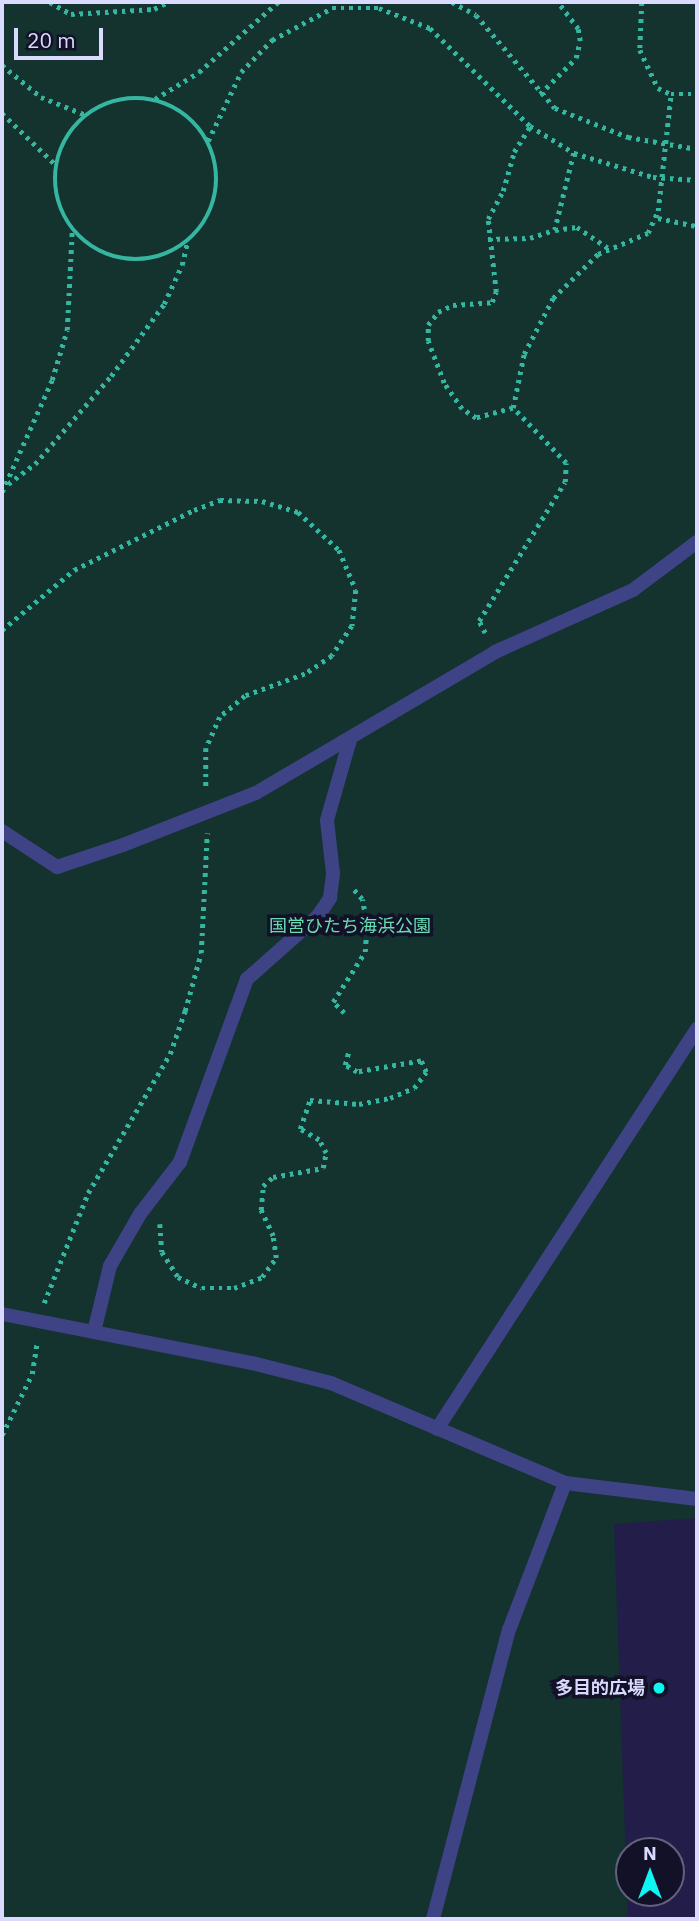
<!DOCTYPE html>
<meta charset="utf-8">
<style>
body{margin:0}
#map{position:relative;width:699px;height:1921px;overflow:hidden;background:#131128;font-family:"IBM Plex Sans","Noto Sans JP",sans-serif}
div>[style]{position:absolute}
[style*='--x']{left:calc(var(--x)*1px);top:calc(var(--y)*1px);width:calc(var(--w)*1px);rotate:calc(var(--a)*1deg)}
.green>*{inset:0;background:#14322e}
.building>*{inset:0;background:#221e49}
.path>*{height:4.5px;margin-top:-2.25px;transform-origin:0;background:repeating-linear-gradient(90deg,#35b6a1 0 3.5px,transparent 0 8.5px)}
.path>.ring{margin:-2.25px;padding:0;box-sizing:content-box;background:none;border:4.5px solid #35b6a1;border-radius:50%}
.service>*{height:14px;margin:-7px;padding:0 7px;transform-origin:7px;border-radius:7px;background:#3e4385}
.pedestrian>*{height:14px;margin:-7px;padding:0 7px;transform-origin:7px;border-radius:7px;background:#3e4385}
.path-bridge>*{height:4.5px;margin-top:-2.25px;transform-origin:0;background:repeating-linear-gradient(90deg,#35b6a1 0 3.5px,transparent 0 8.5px)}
.pedestrian-bridge>*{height:14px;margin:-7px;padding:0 7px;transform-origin:7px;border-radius:7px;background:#3e4385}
.dots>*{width:19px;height:19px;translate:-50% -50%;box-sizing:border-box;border:4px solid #131128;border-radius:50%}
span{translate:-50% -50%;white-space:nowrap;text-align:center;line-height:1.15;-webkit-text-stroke:7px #131128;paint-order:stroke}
.park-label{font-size:18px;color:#68dcb2}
.poi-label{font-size:18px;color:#dadafe;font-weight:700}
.right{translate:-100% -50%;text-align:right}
.frame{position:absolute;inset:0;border:4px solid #dadafe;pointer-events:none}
.north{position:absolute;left:615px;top:1837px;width:70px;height:70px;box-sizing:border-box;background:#131128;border:2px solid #63617e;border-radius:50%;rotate:0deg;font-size:19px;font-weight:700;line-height:28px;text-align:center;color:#dadafe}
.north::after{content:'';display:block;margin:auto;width:24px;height:32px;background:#0ef6f4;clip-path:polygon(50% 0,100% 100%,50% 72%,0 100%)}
.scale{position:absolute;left:14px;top:28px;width:89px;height:32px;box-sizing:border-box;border:4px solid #dadafe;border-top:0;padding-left:9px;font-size:21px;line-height:24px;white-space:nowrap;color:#dadafe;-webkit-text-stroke:5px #131128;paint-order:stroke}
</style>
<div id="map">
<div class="green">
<div style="clip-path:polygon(evenodd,2px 2px,697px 2px,697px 1919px,2px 1919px,2px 2px,629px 1851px,671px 1851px,671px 1893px,629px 1893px,629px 1851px)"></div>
</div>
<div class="building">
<div style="clip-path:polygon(evenodd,697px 1518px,697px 1919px,628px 1919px,614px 1524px,697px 1518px,629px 1851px,671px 1851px,671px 1893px,629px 1893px,629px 1851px)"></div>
</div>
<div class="path">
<div style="--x:50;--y:2;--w:24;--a:30"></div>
<div style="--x:71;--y:14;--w:83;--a:-3.4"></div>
<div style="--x:154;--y:9;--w:16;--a:-27"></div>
<div style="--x:452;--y:2;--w:27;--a:28"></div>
<div style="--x:476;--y:15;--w:122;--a:49.7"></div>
<div style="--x:555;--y:108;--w:79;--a:21.7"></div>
<div style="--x:628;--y:137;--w:70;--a:9.9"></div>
<div style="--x:642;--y:2;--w:48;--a:92.4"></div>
<div style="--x:640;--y:50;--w:42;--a:64.7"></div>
<div style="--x:658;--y:88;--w:14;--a:25"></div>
<div style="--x:671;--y:94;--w:26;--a:0"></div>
<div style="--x:2;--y:65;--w:50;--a:39.4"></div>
<div style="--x:41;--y:97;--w:48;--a:21.8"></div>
<div style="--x:540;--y:94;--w:51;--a:-45"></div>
<div style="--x:576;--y:58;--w:17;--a:-77"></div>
<div style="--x:580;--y:41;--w:12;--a:-99"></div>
<div style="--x:578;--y:29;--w:34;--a:-127"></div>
<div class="ring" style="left:55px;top:98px;width:157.5px;height:157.5px"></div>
<div style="--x:155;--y:99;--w:52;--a:-31.5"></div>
<div style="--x:199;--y:72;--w:106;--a:-41.5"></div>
<div style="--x:2;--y:113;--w:74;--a:43.9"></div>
<div style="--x:208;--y:141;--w:76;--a:-64.4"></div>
<div style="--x:241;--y:72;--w:45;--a:-45.9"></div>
<div style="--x:272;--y:40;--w:68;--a:-28.1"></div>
<div style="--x:332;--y:8;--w:47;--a:0"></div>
<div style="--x:379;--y:8;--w:55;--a:21.4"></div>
<div style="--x:430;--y:28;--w:140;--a:44.4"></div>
<div style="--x:530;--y:126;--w:52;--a:31.5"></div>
<div style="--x:574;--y:153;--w:83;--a:16.9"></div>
<div style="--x:653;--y:177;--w:44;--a:3.9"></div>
<div style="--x:574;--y:153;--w:79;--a:103.9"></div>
<div style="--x:555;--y:230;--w:22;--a:-8"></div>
<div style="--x:577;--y:227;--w:37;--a:34"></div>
<div style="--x:658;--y:218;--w:40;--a:12"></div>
<div style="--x:488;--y:239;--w:42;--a:-1.4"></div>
<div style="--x:530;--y:238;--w:26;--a:-18"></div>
<div style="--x:513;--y:408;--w:38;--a:165"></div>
<div style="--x:476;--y:418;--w:17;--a:-147"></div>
<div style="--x:462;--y:409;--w:32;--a:-125"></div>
<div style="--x:444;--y:383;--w:45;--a:-110.9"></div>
<div style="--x:428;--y:341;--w:16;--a:-90"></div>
<div style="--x:428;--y:325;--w:16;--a:-52"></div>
<div style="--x:438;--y:312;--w:17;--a:-25"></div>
<div style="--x:453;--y:305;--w:39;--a:-4"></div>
<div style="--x:492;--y:302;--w:11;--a:-68"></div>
<div style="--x:496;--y:292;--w:73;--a:-96.3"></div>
<div style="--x:488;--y:219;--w:32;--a:-62"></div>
<div style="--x:503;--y:191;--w:41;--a:-74.2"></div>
<div style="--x:514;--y:152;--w:31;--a:-58"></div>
<div style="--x:8;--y:484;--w:34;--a:-37"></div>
<div style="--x:35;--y:464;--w:116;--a:-49.2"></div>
<div style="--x:111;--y:376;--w:89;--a:-53.6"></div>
<div style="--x:164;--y:304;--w:43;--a:-65.2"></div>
<div style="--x:182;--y:265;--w:23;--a:-77"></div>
<div style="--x:2;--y:492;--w:123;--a:-65.9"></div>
<div style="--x:52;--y:380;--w:52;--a:-73.3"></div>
<div style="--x:67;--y:330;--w:100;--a:-87.1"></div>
<div style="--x:2;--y:630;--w:94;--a:-39.8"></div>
<div style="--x:74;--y:570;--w:134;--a:-26.6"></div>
<div style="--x:194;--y:510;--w:28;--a:-21"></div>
<div style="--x:220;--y:500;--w:42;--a:1.4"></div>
<div style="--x:262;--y:501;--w:38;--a:17"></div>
<div style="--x:298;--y:512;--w:56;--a:42.8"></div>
<div style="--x:339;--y:550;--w:43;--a:67"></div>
<div style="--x:356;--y:590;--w:36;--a:96"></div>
<div style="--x:352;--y:626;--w:36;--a:124"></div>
<div style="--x:332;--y:656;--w:32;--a:146"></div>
<div style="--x:305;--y:674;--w:64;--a:159.9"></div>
<div style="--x:245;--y:696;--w:33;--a:140"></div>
<div style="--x:220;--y:717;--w:34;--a:114"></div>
<div style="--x:206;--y:748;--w:42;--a:90"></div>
<div style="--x:485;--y:633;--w:13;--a:-117"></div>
<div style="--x:479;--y:621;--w:163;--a:-58.3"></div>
<div style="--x:565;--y:482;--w:19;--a:-87"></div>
<div style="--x:566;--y:463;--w:76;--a:-133.9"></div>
<div style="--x:513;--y:408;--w:55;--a:-78.5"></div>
<div style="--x:524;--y:354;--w:63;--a:-62.6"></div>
<div style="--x:553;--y:298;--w:63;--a:-44.4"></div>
<div style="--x:598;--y:254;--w:54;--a:-22.8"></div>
<div style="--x:648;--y:233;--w:24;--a:-66"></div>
<div style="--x:344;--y:1013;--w:16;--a:-135"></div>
<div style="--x:333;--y:1002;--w:59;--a:-57.4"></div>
<div style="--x:365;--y:952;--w:26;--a:-86"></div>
<div style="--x:367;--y:926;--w:27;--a:-100"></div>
<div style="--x:362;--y:899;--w:13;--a:-132"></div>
<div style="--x:160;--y:1224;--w:28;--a:86"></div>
<div style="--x:162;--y:1252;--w:30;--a:57"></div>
<div style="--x:178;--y:1277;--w:26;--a:25"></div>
<div style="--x:202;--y:1288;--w:32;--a:0"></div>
<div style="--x:234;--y:1288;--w:30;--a:-21"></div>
<div style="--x:262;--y:1277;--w:24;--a:-54"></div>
<div style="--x:276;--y:1258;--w:22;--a:-98"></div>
<div style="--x:273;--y:1236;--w:29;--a:-115"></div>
<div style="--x:261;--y:1210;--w:24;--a:-85"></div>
<div style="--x:263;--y:1186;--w:13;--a:-42"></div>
<div style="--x:273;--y:1177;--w:51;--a:-10.2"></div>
<div style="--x:323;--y:1168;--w:15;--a:-79"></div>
<div style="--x:326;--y:1153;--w:15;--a:-118"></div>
<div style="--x:319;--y:1140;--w:22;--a:-150"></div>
<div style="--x:300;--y:1129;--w:31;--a:-71"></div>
<div style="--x:310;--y:1100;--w:49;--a:4.7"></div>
<div style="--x:359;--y:1104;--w:32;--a:-11"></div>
<div style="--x:390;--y:1098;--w:26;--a:-23"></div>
<div style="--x:414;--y:1088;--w:20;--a:-53"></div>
<div style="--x:426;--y:1072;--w:12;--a:-114"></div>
<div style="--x:421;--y:1061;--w:65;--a:170.2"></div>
<div style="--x:357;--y:1072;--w:14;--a:-150"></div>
<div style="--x:345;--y:1065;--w:16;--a:-75"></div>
<div style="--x:44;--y:1303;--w:118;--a:-68.2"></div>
<div style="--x:88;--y:1193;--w:161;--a:-59.5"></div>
<div style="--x:170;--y:1054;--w:46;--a:-70.8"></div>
<div style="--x:185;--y:1011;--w:60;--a:-74.6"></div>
<div style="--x:201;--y:953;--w:120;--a:-87.1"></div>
<div style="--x:2;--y:1435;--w:68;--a:-63.8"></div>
<div style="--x:32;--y:1374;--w:32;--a:-81"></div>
</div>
<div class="service">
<div style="--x:2;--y:1314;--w:255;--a:11.1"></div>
<div style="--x:252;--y:1363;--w:81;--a:14.2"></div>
<div style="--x:331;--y:1383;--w:254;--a:23.1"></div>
<div style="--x:565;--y:1483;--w:133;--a:6.9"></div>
<div style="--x:433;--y:1919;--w:299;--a:-75.3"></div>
<div style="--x:509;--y:1630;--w:157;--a:-69.1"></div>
</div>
<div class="pedestrian">
<div style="--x:256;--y:793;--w:277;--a:-30.5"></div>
<div style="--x:495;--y:652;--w:151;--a:-24.2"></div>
<div style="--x:633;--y:590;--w:80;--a:-36.9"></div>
<div style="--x:2;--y:831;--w:66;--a:33.2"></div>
<div style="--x:57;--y:867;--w:70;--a:-18.4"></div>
<div style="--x:94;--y:1332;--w:68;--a:-76.4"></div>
<div style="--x:110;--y:1266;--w:60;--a:-60"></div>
<div style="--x:140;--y:1214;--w:66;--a:-52.4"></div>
<div style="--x:180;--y:1162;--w:195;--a:-69.9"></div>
<div style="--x:247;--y:979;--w:95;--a:-41.6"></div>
<div style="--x:318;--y:916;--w:22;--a:-56"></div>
<div style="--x:330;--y:898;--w:25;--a:-83"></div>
<div style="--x:333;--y:873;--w:53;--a:-96.5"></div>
<div style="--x:327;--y:820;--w:83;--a:-74"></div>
<div style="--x:437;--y:1429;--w:477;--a:-57"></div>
</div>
<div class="path-bridge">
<div style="--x:658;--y:211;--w:118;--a:-83.7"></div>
</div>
<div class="pedestrian-bridge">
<div style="--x:123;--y:845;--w:143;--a:-21.4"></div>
</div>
<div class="dots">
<div style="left:659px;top:1688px;background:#0ef6f4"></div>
</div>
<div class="park-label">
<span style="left:350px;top:926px">国営ひたち海浜公園</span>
</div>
<div class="poi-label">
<span class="right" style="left:645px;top:1688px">多目的広場</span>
</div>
<div class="frame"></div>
<div class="north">N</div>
<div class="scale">20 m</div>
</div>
